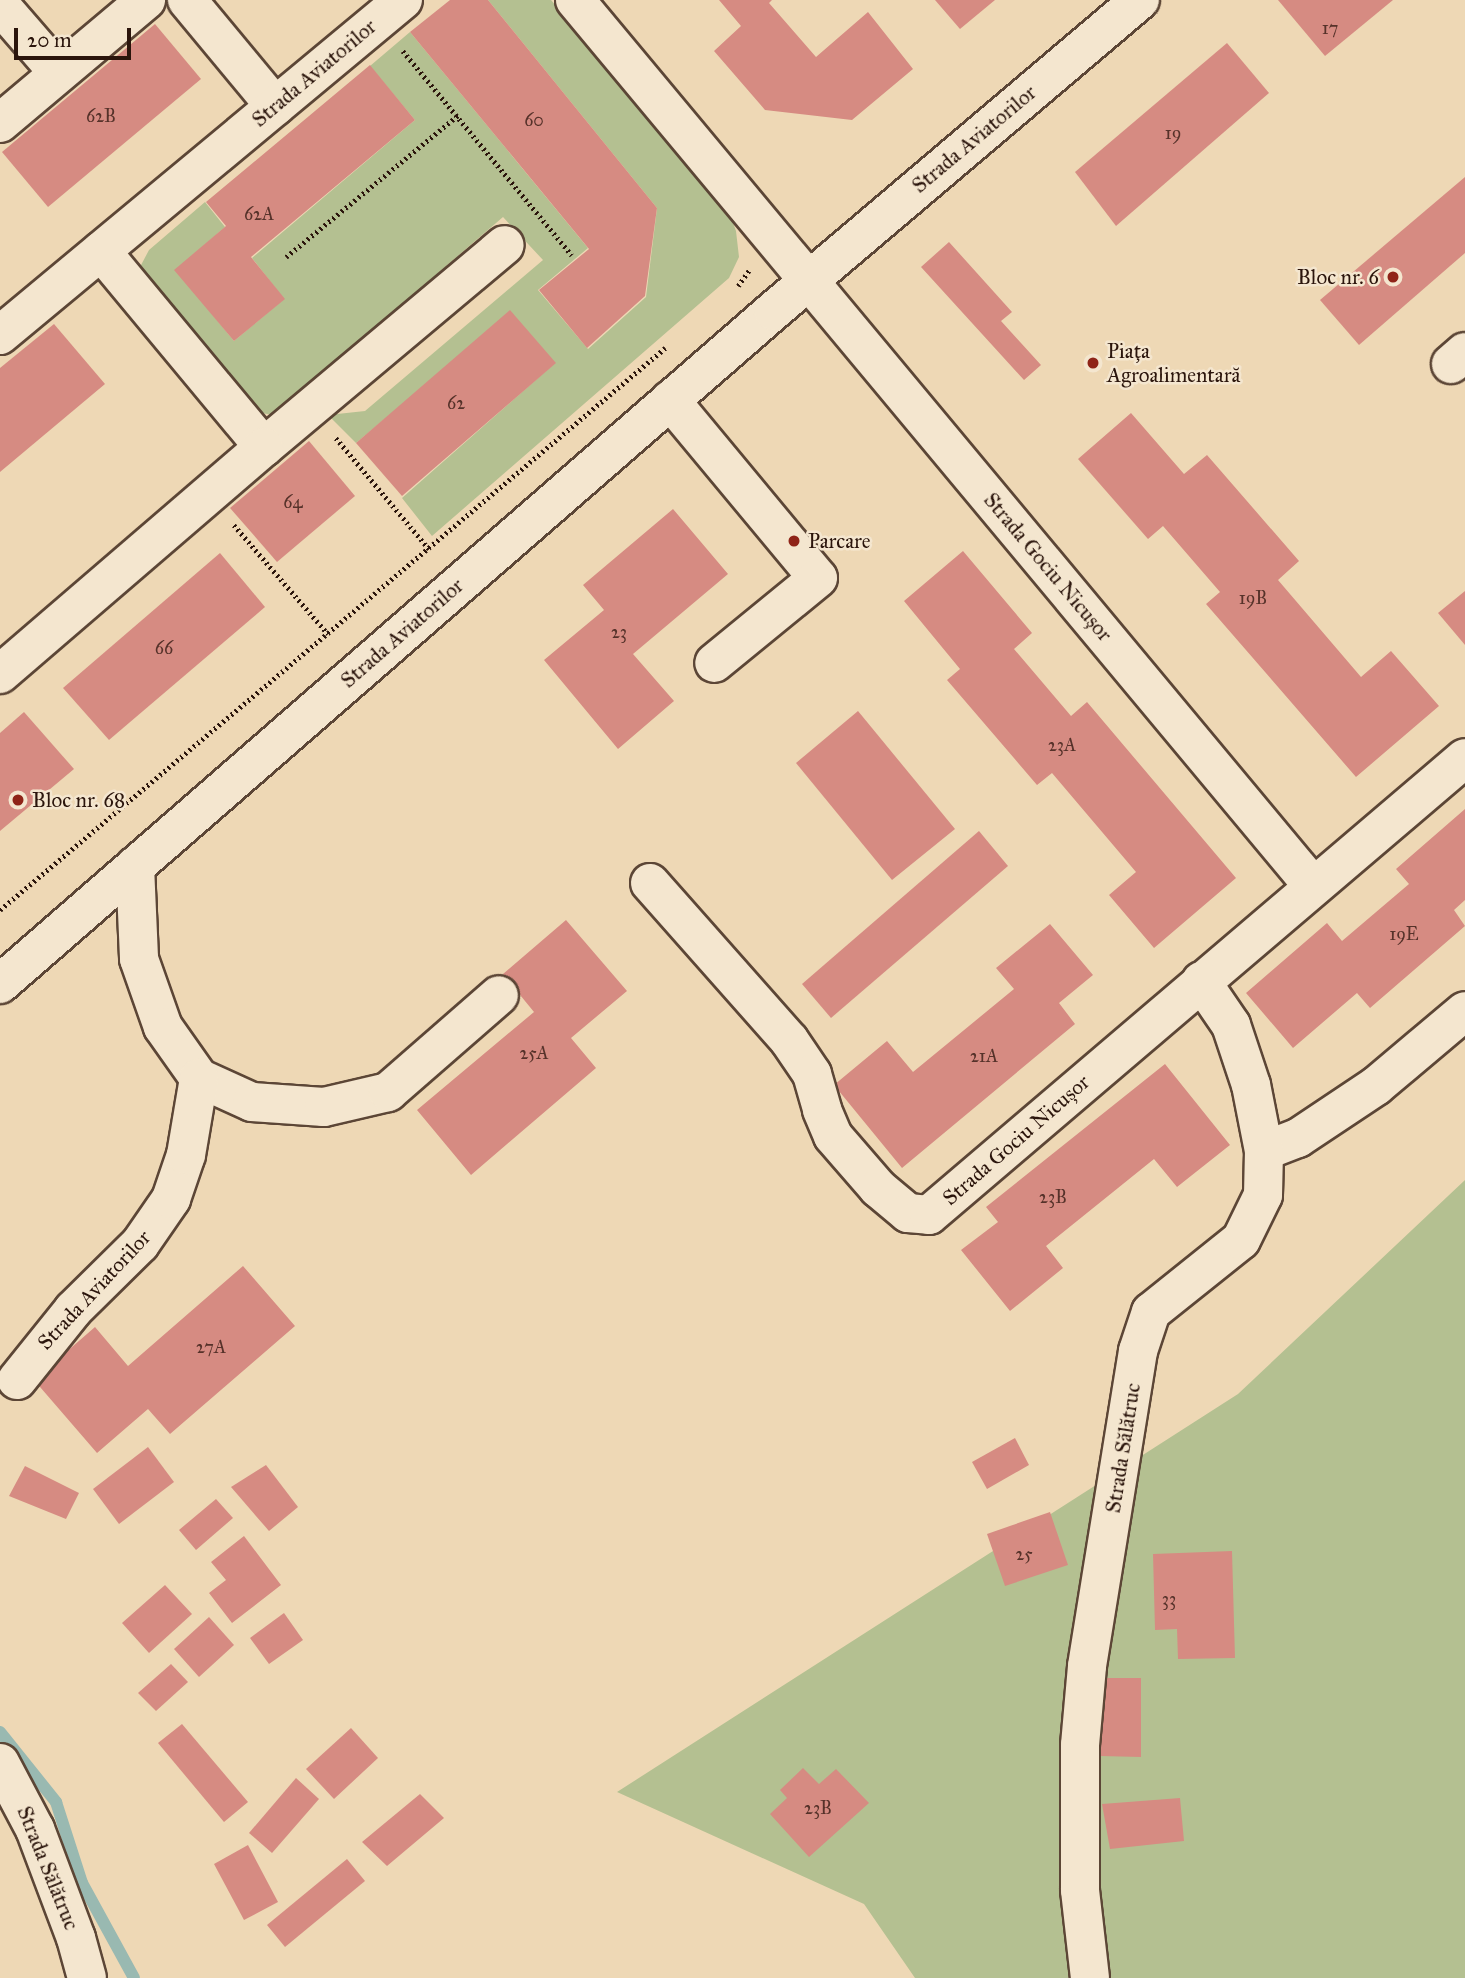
<!DOCTYPE html>
<meta charset="utf-8">
<style>
body{margin:0}
#map{position:relative;width:1465px;height:1978px;overflow:hidden;background:#eed8b5;font-family:"IM FELL Great Primer",serif}
div>[style]{position:absolute}
[style*='--x']{left:calc(var(--x)*1px);top:calc(var(--y)*1px);width:calc(var(--w)*1px);rotate:calc(var(--a)*1deg)}
.green>*{inset:0;background:#b4c091}
.stream>*{height:12px;margin:-6px;padding:0 6px;transform-origin:6px;border-radius:6px;background:#99b9b1}
.building>*{inset:0;background:#d68b82}
.path>*{height:4.5px;margin-top:-2.25px;transform-origin:0;background:repeating-linear-gradient(90deg,#2b150c 0 2px,transparent 0 5.5px)}
.roads{filter:drop-shadow(2px 0 #5c4636) drop-shadow(-2px 0 #5c4636) drop-shadow(0 2px #5c4636) drop-shadow(0 -2px #5c4636)}
.minor>*{height:38px;margin:-19px;padding:0 19px;transform-origin:19px;border-radius:19px;background:#f4e6cf}
.dots>*{width:19px;height:19px;translate:-50% -50%;box-sizing:border-box;border:4px solid #f4e6cf;border-radius:50%}
span{translate:-50% -50%;white-space:nowrap;text-align:center;line-height:1.15;-webkit-text-stroke:5px #f4e6cf;paint-order:stroke}
.number-label{font-size:18px;color:#56322a}
.number-label span{-webkit-text-stroke-width:0}
.street-label{font-size:21px;color:#2b150c}
.poi-label{font-size:21px;color:#2b150c}
.right{translate:-100% -50%;text-align:right}
.left{translate:0 -50%;text-align:left}
.scale{position:absolute;left:14px;top:28px;width:117px;height:32px;box-sizing:border-box;border:4px solid #2b150c;border-top:0;padding-left:9px;font-size:21px;line-height:24px;white-space:nowrap;color:#2b150c;-webkit-text-stroke:5px #f4e6cf;paint-order:stroke}
</style>
<div id="map">
<div class="green">
<div style="clip-path:polygon(488px 0,551px 0,728px 209px,736px 231px,739px 257px,729px 278px,432px 536px,402px 498px,555px 363px,511px 313px,356px 443px,328px 415px,365px 411px,543px 260px,503px 217px,273px 415px,256px 412px,142px 280px,140px 267px,149px 250px,205px 202px,225px 227px,176px 270px,234px 341px,284px 299px,252px 258px,415px 120px,370px 66px,410px 32px,588px 248px,538px 290px,588px 349px,646px 297px,657px 208px)"></div>
<div style="clip-path:polygon(1465px 1180px,1465px 1978px,915px 1978px,864px 1904px,617px 1792px,1238px 1394px)"></div>
</div>
<div class="stream">
<div style="--x:0;--y:1732;--w:90;--a:51.3"></div>
<div style="--x:56;--y:1802;--w:85;--a:72.2"></div>
<div style="--x:82;--y:1883;--w:108;--a:61.3"></div>
</div>
<div class="building">
<div style="clip-path:polygon(450px 0,488px 0,657px 208px,645px 296px,587px 348px,539px 290px,589px 249px,410px 32px)"></div>
<div style="clip-path:polygon(719px 0,772px 0,769px 3px,816px 57px,868px 12px,913px 69px,852px 120px,765px 110px,714px 51px,741px 26px)"></div>
<div style="clip-path:polygon(935px 0,995px 0,960px 29px)"></div>
<div style="clip-path:polygon(1278px 0,1393px 0,1325px 56px)"></div>
<div style="clip-path:polygon(155px 24px,201px 79px,48px 207px,2px 152px)"></div>
<div style="clip-path:polygon(1227px 43px,1269px 93px,1116px 226px,1075px 172px)"></div>
<div style="clip-path:polygon(370px 65px,415px 120px,251px 257px,285px 299px,234px 341px,174px 270px,226px 226px,206px 202px)"></div>
<div style="clip-path:polygon(1465px 177px,1465px 253px,1359px 345px,1320px 300px)"></div>
<div style="clip-path:polygon(949px 242px,1012px 312px,1001px 321px,1041px 365px,1024px 380px,921px 267px)"></div>
<div style="clip-path:polygon(510px 310px,556px 363px,402px 496px,356px 443px)"></div>
<div style="clip-path:polygon(54px 324px,105px 384px,0 472px,0 368px)"></div>
<div style="clip-path:polygon(1131px 413px,1184px 474px,1207px 455px,1299px 561px,1278px 580px,1361px 677px,1391px 651px,1439px 706px,1356px 777px,1206px 604px,1220px 592px,1163px 526px,1148px 539px,1078px 459px)"></div>
<div style="clip-path:polygon(309px 441px,355px 496px,277px 562px,230px 508px)"></div>
<div style="clip-path:polygon(673px 509px,728px 574px,633px 654px,674px 701px,618px 749px,544px 660px,604px 610px,583px 585px)"></div>
<div style="clip-path:polygon(963px 551px,1032px 633px,1014px 649px,1071px 716px,1087px 702px,1236px 878px,1154px 948px,1109px 895px,1136px 872px,1052px 773px,1037px 785px,947px 680px,960px 669px,904px 601px)"></div>
<div style="clip-path:polygon(220px 553px,265px 607px,109px 740px,63px 688px)"></div>
<div style="clip-path:polygon(1465px 591px,1465px 645px,1438px 613px)"></div>
<div style="clip-path:polygon(858px 711px,955px 829px,892px 880px,796px 763px)"></div>
<div style="clip-path:polygon(24px 712px,74px 769px,0 831px,0 733px)"></div>
<div style="clip-path:polygon(1465px 809px,1465px 900px,1454px 910px,1465px 926px,1370px 1008px,1357px 993px,1293px 1048px,1246px 993px,1327px 923px,1342px 941px,1409px 884px,1396px 869px)"></div>
<div style="clip-path:polygon(979px 831px,1008px 866px,831px 1018px,802px 984px)"></div>
<div style="clip-path:polygon(566px 920px,627px 991px,571px 1038px,596px 1068px,471px 1175px,417px 1110px,534px 1012px,503px 974px)"></div>
<div style="clip-path:polygon(1050px 924px,1093px 975px,1059px 1003px,1075px 1024px,902px 1168px,834px 1085px,887px 1041px,913px 1072px,1014px 989px,996px 968px)"></div>
<div style="clip-path:polygon(1165px 1064px,1230px 1145px,1177px 1187px,1154px 1159px,1046px 1246px,1063px 1268px,1010px 1311px,961px 1250px,998px 1222px,986px 1207px)"></div>
<div style="clip-path:polygon(243px 1266px,295px 1326px,170px 1434px,148px 1409px,97px 1453px,34px 1380px,95px 1327px,128px 1366px)"></div>
<div style="clip-path:polygon(1015px 1438px,1029px 1465px,987px 1489px,972px 1462px)"></div>
<div style="clip-path:polygon(148px 1447px,174px 1482px,119px 1524px,93px 1489px)"></div>
<div style="clip-path:polygon(266px 1465px,298px 1507px,269px 1531px,231px 1487px)"></div>
<div style="clip-path:polygon(25px 1466px,79px 1493px,66px 1519px,9px 1496px)"></div>
<div style="clip-path:polygon(216px 1499px,233px 1518px,196px 1550px,179px 1530px)"></div>
<div style="clip-path:polygon(1050px 1512px,1068px 1565px,1005px 1586px,987px 1534px)"></div>
<div style="clip-path:polygon(244px 1536px,281px 1585px,232px 1623px,209px 1593px,226px 1580px,211px 1562px)"></div>
<div style="clip-path:polygon(1232px 1551px,1235px 1658px,1178px 1659px,1177px 1629px,1155px 1630px,1153px 1554px)"></div>
<div style="clip-path:polygon(165px 1585px,192px 1614px,149px 1653px,122px 1623px)"></div>
<div style="clip-path:polygon(284px 1613px,303px 1640px,269px 1664px,250px 1638px)"></div>
<div style="clip-path:polygon(209px 1617px,234px 1645px,199px 1677px,174px 1649px)"></div>
<div style="clip-path:polygon(171px 1664px,188px 1682px,156px 1711px,138px 1693px)"></div>
<div style="clip-path:polygon(1100px 1678px,1141px 1678px,1141px 1757px,1100px 1756px)"></div>
<div style="clip-path:polygon(182px 1724px,248px 1802px,224px 1822px,158px 1743px)"></div>
<div style="clip-path:polygon(351px 1728px,378px 1758px,334px 1799px,306px 1769px)"></div>
<div style="clip-path:polygon(803px 1768px,819px 1784px,836px 1769px,869px 1803px,809px 1857px,770px 1814px,787px 1798px,780px 1790px)"></div>
<div style="clip-path:polygon(296px 1778px,319px 1799px,272px 1853px,249px 1833px)"></div>
<div style="clip-path:polygon(420px 1794px,444px 1818px,387px 1866px,362px 1842px)"></div>
<div style="clip-path:polygon(1180px 1798px,1184px 1841px,1110px 1849px,1102px 1804px)"></div>
<div style="clip-path:polygon(248px 1845px,278px 1902px,244px 1920px,214px 1864px)"></div>
<div style="clip-path:polygon(347px 1859px,365px 1881px,285px 1947px,267px 1925px)"></div>
</div>
<div class="path">
<div style="--x:403;--y:51;--w:265;--a:50.4"></div>
<div style="--x:286;--y:257;--w:223;--a:-39.5"></div>
<div style="--x:738;--y:286;--w:19;--a:-55"></div>
<div style="--x:336;--y:438;--w:145;--a:50"></div>
<div style="--x:234;--y:525;--w:144;--a:49.2"></div>
<div style="--x:0;--y:910;--w:871;--a:-40.2"></div>
</div>
<div class="roads">
<div class="minor">
<div style="--x:187;--y:0;--w:138;--a:50.3"></div>
<div style="--x:575;--y:0;--w:1153;--a:50.21"></div>
<div style="--x:0;--y:5;--w:89;--a:49.1"></div>
<div style="--x:0;--y:123;--w:191;--a:-40.1"></div>
<div style="--x:101;--y:251;--w:255;--a:50.3"></div>
<div style="--x:264;--y:447;--w:314;--a:-40"></div>
<div style="--x:0;--y:335;--w:524;--a:-39.74"></div>
<div style="--x:1451;--y:364;--w:18;--a:-41"></div>
<div style="--x:670;--y:400;--w:231;--a:50.3"></div>
<div style="--x:818;--y:578;--w:134;--a:140.7"></div>
<div style="--x:0;--y:674;--w:348;--a:-40.7"></div>
<div style="--x:135;--y:866;--w:93;--a:87.5"></div>
<div style="--x:139;--y:959;--w:72;--a:70.6"></div>
<div style="--x:163;--y:1027;--w:62;--a:54.8"></div>
<div style="--x:199;--y:1078;--w:58;--a:24.4"></div>
<div style="--x:252;--y:1102;--w:72;--a:4"></div>
<div style="--x:324;--y:1107;--w:66;--a:-13.2"></div>
<div style="--x:388;--y:1092;--w:147;--a:-41.1"></div>
<div style="--x:650;--y:883;--w:210;--a:48.5"></div>
<div style="--x:789;--y:1040;--w:41;--a:55.9"></div>
<div style="--x:812;--y:1074;--w:37;--a:74"></div>
<div style="--x:822;--y:1110;--w:28;--a:67"></div>
<div style="--x:833;--y:1136;--w:69;--a:49.1"></div>
<div style="--x:878;--y:1188;--w:39;--a:40"></div>
<div style="--x:908;--y:1213;--w:21;--a:5"></div>
<div style="--x:929;--y:1215;--w:704;--a:-40.45"></div>
<div style="--x:0;--y:984;--w:1025;--a:-41.04"></div>
<div style="--x:773;--y:311;--w:481;--a:-40.3"></div>
<div style="--x:1264;--y:1151;--w:36;--a:-21"></div>
<div style="--x:1298;--y:1138;--w:94;--a:-33.7"></div>
<div style="--x:1376;--y:1086;--w:116;--a:-40.1"></div>
<div style="--x:17;--y:1380;--w:90;--a:-51.3"></div>
<div style="--x:73;--y:1310;--w:94;--a:-44.6"></div>
<div style="--x:140;--y:1244;--w:55;--a:-55.4"></div>
<div style="--x:171;--y:1199;--w:46;--a:-71.2"></div>
<div style="--x:186;--y:1155;--w:78;--a:-80.4"></div>
<div style="--x:0;--y:1763;--w:75;--a:62.1"></div>
<div style="--x:35;--y:1829;--w:116;--a:69.4"></div>
<div style="--x:76;--y:1938;--w:41;--a:74.6"></div>
<div style="--x:1090;--y:1978;--w:89;--a:-96.5"></div>
<div style="--x:1080;--y:1890;--w:145;--a:-90"></div>
<div style="--x:1080;--y:1745;--w:79;--a:-84.9"></div>
<div style="--x:1087;--y:1666;--w:319;--a:-80.8"></div>
<div style="--x:1138;--y:1351;--w:41;--a:-71.6"></div>
<div style="--x:1151;--y:1312;--w:115;--a:-38.7"></div>
<div style="--x:1241;--y:1240;--w:50;--a:-63.9"></div>
<div style="--x:1263;--y:1195;--w:44;--a:-88.7"></div>
<div style="--x:1264;--y:1151;--w:67;--a:-101.1"></div>
<div style="--x:1251;--y:1085;--w:63;--a:-108.4"></div>
<div style="--x:1231;--y:1025;--w:53;--a:-124.3"></div>
</div>
</div>
<div class="dots">
<div style="left:1393px;top:277px;background:#8f2418"></div>
<div style="left:1093px;top:363px;background:#8f2418"></div>
<div style="left:794px;top:541px;background:#8f2418"></div>
<div style="left:18px;top:800px;background:#8f2418"></div>
</div>
<div class="number-label">
<span style="left:1330px;top:28px">17</span>
<span style="left:101px;top:116px">62B</span>
<span style="left:534px;top:120px">60</span>
<span style="left:1173px;top:133px">19</span>
<span style="left:259px;top:214px">62A</span>
<span style="left:456px;top:403px">62</span>
<span style="left:293px;top:502px">64</span>
<span style="left:1253px;top:598px">19B</span>
<span style="left:619px;top:632px">23</span>
<span style="left:164px;top:648px">66</span>
<span style="left:1062px;top:745px">23A</span>
<span style="left:1404px;top:934px">19E</span>
<span style="left:534px;top:1053px">25A</span>
<span style="left:984px;top:1056px">21A</span>
<span style="left:1053px;top:1197px">23B</span>
<span style="left:211px;top:1347px">27A</span>
<span style="left:1024px;top:1554px">25</span>
<span style="left:1169px;top:1599px">33</span>
<span style="left:818px;top:1808px">23B</span>
</div>
<div class="street-label">
<span style="left:314px;top:73px;rotate:-40deg">Strada Aviatorilor</span>
<span style="left:974px;top:139px;rotate:-40deg">Strada Aviatorilor</span>
<span style="left:1048px;top:567px;rotate:50deg">Strada Gociu Nicușor</span>
<span style="left:402px;top:633px;rotate:-41deg">Strada Aviatorilor</span>
<span style="left:1016px;top:1140px;rotate:-41deg">Strada Gociu Nicușor</span>
<span style="left:94px;top:1290px;rotate:-47deg">Strada Aviatorilor</span>
<span style="left:1123px;top:1448px;rotate:-81deg">Strada Sălătruc</span>
<span style="left:48px;top:1868px;rotate:68deg">Strada Sălătruc</span>
</div>
<div class="poi-label">
<span class="right" style="left:1379px;top:277px">Bloc nr. 6</span>
<span class="left" style="left:1107px;top:363px">Piața<br>Agroalimentară</span>
<span class="left" style="left:808px;top:541px">Parcare</span>
<span class="left" style="left:32px;top:800px">Bloc nr. 68</span>
</div>
<div class="scale">20 m</div>
</div>
